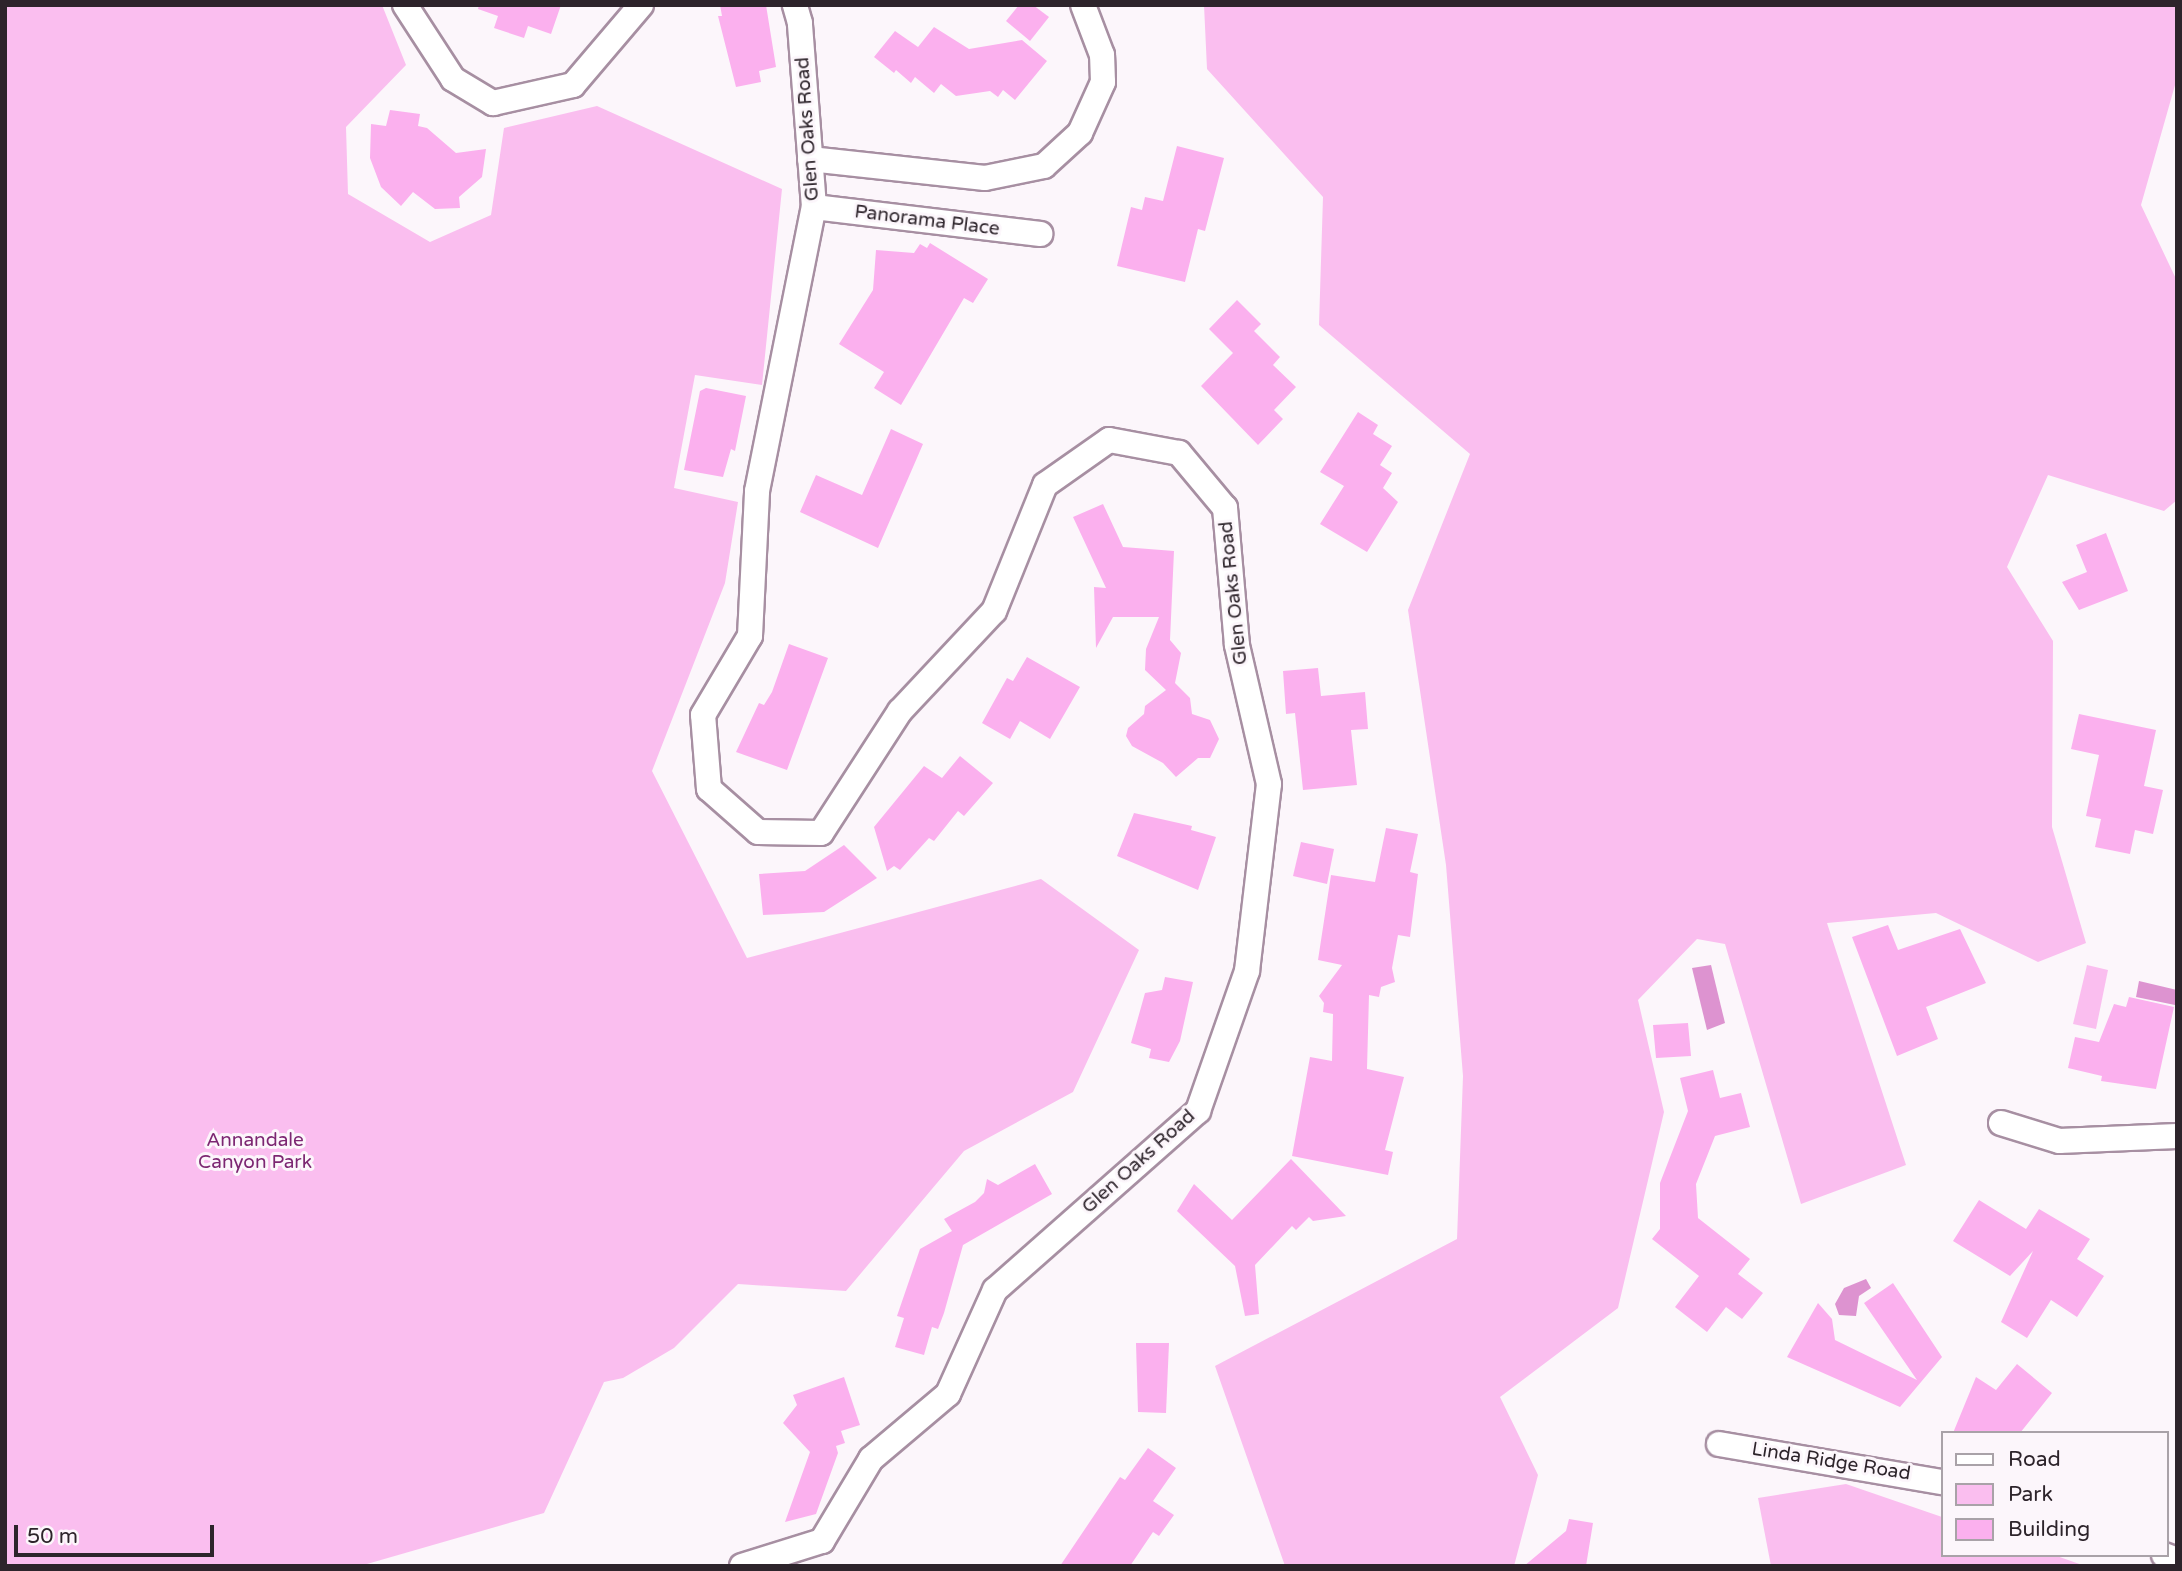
<!DOCTYPE html>
<style>
body{margin:0}
#map{position:relative;width:2182px;height:1571px;overflow:hidden;background:#fcf6fb;font-family:"Varela Round",sans-serif}
div>[style]{position:absolute}
[style*='--x']{left:calc(var(--x)*1px);top:calc(var(--y)*1px);width:calc(var(--w)*1px);rotate:calc(var(--a)*1deg)}
.green>*{inset:0;background:#fabeef}
.water>*{inset:0;background:#dd93d0}
.building>*{inset:0;background:#fbb0ee}
.roads{filter:drop-shadow(2px 0 #a78fa2) drop-shadow(-2px 0 #a78fa2) drop-shadow(0 2px #a78fa2) drop-shadow(0 -2px #a78fa2)}
.minor>*{height:24px;margin:-12px;padding:0 12px;transform-origin:12px;border-radius:12px;background:#fff}
span{translate:-50% -50%;white-space:nowrap;text-align:center;line-height:1.15;-webkit-text-stroke:6px #fcf6fb;paint-order:stroke}
.street-label{font-size:19px;color:#2d242b}
.park-label{font-size:19px;color:#7c2672}
.frame{position:absolute;inset:0;border:7px solid #2d242b;pointer-events:none}
.legend{position:absolute;left:1941px;top:1431px;width:228px;height:126px;box-sizing:border-box;background:#fcf6fb;border:2px solid #a9a2a8;margin:0;padding:9px 12px;list-style:none;font-size:21px;color:#2d242b}
.legend li{display:flex;align-items:center;gap:14px;height:35px}
.legend b{width:35px;border:2px solid #a9a2a8}
.scale{position:absolute;left:14px;top:1525px;width:200px;height:32px;box-sizing:border-box;border:4px solid #2d242b;border-top:0;padding-left:9px;font-size:21px;line-height:24px;white-space:nowrap;color:#2d242b;-webkit-text-stroke:5px #fcf6fb;paint-order:stroke}
</style>
<div id="map">
<div class="green">
<div style="clip-path:polygon(5px 5px,382px 5px,406px 65px,346px 127px,348px 194px,430px 242px,491px 215px,504px 128px,597px 106px,782px 189px,762px 385px,695px 375px,674px 488px,738px 502px,725px 583px,652px 771px,747px 958px,1041px 879px,1139px 950px,1073px 1092px,964px 1151px,846px 1291px,738px 1284px,674px 1348px,623px 1378px,604px 1382px,544px 1513px,360px 1566px,5px 1566px)"></div>
<div style="clip-path:polygon(1204px 5px,2177px 5px,2177px 78px,2141px 205px,2177px 281px,2177px 500px,2164px 511px,2048px 475px,2007px 567px,2053px 641px,2052px 827px,2086px 943px,2038px 962px,1936px 913px,1827px 923px,1906px 1165px,1801px 1204px,1725px 944px,1697px 939px,1638px 1000px,1664px 1112px,1618px 1308px,1500px 1397px,1538px 1475px,1514px 1566px,1285px 1566px,1215px 1366px,1457px 1239px,1463px 1076px,1446px 865px,1408px 610px,1470px 454px,1319px 325px,1323px 197px,1207px 69px)"></div>
<div style="clip-path:polygon(2087px 965px,2108px 970px,2096px 1029px,2073px 1024px)"></div>
<div style="clip-path:polygon(1846px 1484px,1942px 1517px,1942px 1555px,2054px 1555px,2085px 1566px,1771px 1566px,1758px 1498px)"></div>
</div>
<div class="water">
<div style="clip-path:polygon(1711px 965px,1725px 1023px,1707px 1030px,1692px 968px)"></div>
<div style="clip-path:polygon(2139px 981px,2177px 990px,2175px 1005px,2136px 997px)"></div>
<div style="clip-path:polygon(1866px 1279px,1871px 1288px,1859px 1296px,1856px 1316px,1839px 1315px,1835px 1304px,1844px 1288px)"></div>
</div>
<div class="building">
<div style="clip-path:polygon(479px 5px,561px 5px,551px 34px,528px 26px,524px 38px,494px 28px,498px 16px,478px 9px)"></div>
<div style="clip-path:polygon(720px 5px,766px 5px,776px 67px,759px 71px,761px 82px,736px 87px,718px 16px,722px 16px)"></div>
<div style="clip-path:polygon(1019px 5px,1033px 5px,1049px 17px,1030px 41px,1006px 21px)"></div>
<div style="clip-path:polygon(934px 27px,969px 49px,1022px 40px,1047px 61px,1015px 100px,1003px 90px,998px 97px,990px 91px,956px 96px,941px 84px,934px 93px,915px 77px,911px 83px,896px 70px,894px 73px,874px 57px,895px 31px,918px 47px)"></div>
<div style="clip-path:polygon(390px 110px,420px 114px,418px 126px,427px 128px,456px 153px,486px 149px,482px 177px,459px 197px,460px 208px,435px 209px,413px 192px,401px 206px,381px 187px,370px 158px,371px 124px,386px 126px)"></div>
<div style="clip-path:polygon(1177px 146px,1224px 158px,1205px 231px,1198px 229px,1185px 282px,1117px 266px,1131px 207px,1142px 210px,1145px 197px,1163px 201px)"></div>
<div style="clip-path:polygon(930px 243px,988px 279px,973px 303px,964px 298px,901px 405px,874px 388px,884px 372px,839px 344px,873px 290px,876px 250px,914px 253px,920px 244px,927px 248px)"></div>
<div style="clip-path:polygon(1237px 300px,1261px 324px,1254px 331px,1280px 357px,1273px 365px,1296px 387px,1274px 410px,1283px 419px,1258px 445px,1201px 386px,1233px 353px,1209px 329px)"></div>
<div style="clip-path:polygon(706px 388px,746px 396px,735px 451px,731px 449px,723px 477px,684px 470px,700px 391px)"></div>
<div style="clip-path:polygon(1358px 412px,1378px 425px,1373px 434px,1392px 446px,1380px 465px,1392px 473px,1383px 488px,1398px 502px,1367px 552px,1320px 524px,1344px 486px,1320px 472px)"></div>
<div style="clip-path:polygon(891px 429px,923px 444px,878px 548px,800px 512px,816px 475px,862px 495px)"></div>
<div style="clip-path:polygon(1103px 504px,1123px 547px,1174px 551px,1170px 640px,1181px 653px,1175px 683px,1190px 698px,1192px 714px,1210px 720px,1219px 739px,1210px 758px,1198px 758px,1176px 777px,1163px 763px,1132px 746px,1126px 736px,1128px 728px,1144px 714px,1145px 706px,1166px 690px,1145px 670px,1146px 649px,1159px 617px,1113px 617px,1096px 648px,1094px 587px,1106px 588px,1073px 517px)"></div>
<div style="clip-path:polygon(2106px 533px,2128px 591px,2079px 610px,2062px 582px,2087px 572px,2076px 545px)"></div>
<div style="clip-path:polygon(789px 644px,828px 658px,787px 770px,736px 752px,759px 703px,764px 705px,772px 692px)"></div>
<div style="clip-path:polygon(1027px 657px,1080px 687px,1050px 739px,1020px 721px,1010px 739px,982px 723px,1007px 678px,1013px 681px)"></div>
<div style="clip-path:polygon(1318px 668px,1321px 696px,1365px 692px,1368px 729px,1351px 730px,1357px 785px,1303px 790px,1295px 713px,1286px 714px,1283px 671px)"></div>
<div style="clip-path:polygon(2079px 714px,2156px 730px,2144px 786px,2163px 790px,2153px 834px,2135px 830px,2130px 854px,2095px 847px,2101px 819px,2086px 816px,2099px 755px,2071px 749px)"></div>
<div style="clip-path:polygon(960px 756px,993px 783px,964px 816px,958px 811px,934px 841px,929px 838px,900px 870px,894px 866px,887px 871px,874px 827px,924px 766px,942px 778px)"></div>
<div style="clip-path:polygon(1134px 813px,1192px 826px,1191px 830px,1216px 837px,1198px 890px,1117px 856px)"></div>
<div style="clip-path:polygon(1386px 828px,1418px 834px,1410px 872px,1418px 874px,1410px 937px,1398px 935px,1392px 968px,1395px 982px,1381px 987px,1379px 997px,1369px 995px,1367px 1069px,1404px 1077px,1385px 1150px,1393px 1152px,1388px 1175px,1292px 1156px,1310px 1057px,1332px 1061px,1333px 1014px,1323px 1012px,1324px 1003px,1319px 996px,1342px 965px,1318px 960px,1331px 875px,1375px 882px)"></div>
<div style="clip-path:polygon(1301px 842px,1334px 849px,1327px 884px,1293px 876px)"></div>
<div style="clip-path:polygon(844px 845px,877px 878px,824px 912px,763px 915px,759px 874px,805px 871px)"></div>
<div style="clip-path:polygon(1888px 925px,1898px 950px,1960px 929px,1986px 983px,1926px 1007px,1938px 1039px,1897px 1056px,1852px 937px)"></div>
<div style="clip-path:polygon(1165px 977px,1193px 982px,1180px 1041px,1169px 1062px,1149px 1058px,1151px 1049px,1131px 1043px,1145px 993px,1162px 990px)"></div>
<div style="clip-path:polygon(2129px 997px,2174px 1007px,2156px 1089px,2101px 1081px,2102px 1076px,2068px 1068px,2075px 1037px,2099px 1042px,2114px 1004px,2126px 1007px)"></div>
<div style="clip-path:polygon(1688px 1023px,1691px 1056px,1656px 1058px,1653px 1025px)"></div>
<div style="clip-path:polygon(1713px 1070px,1720px 1098px,1741px 1093px,1750px 1127px,1715px 1136px,1696px 1184px,1698px 1218px,1750px 1259px,1738px 1274px,1763px 1293px,1742px 1319px,1726px 1307px,1707px 1332px,1675px 1307px,1699px 1276px,1652px 1239px,1660px 1229px,1660px 1183px,1688px 1111px,1680px 1078px)"></div>
<div style="clip-path:polygon(1291px 1159px,1346px 1216px,1313px 1221px,1309px 1217px,1296px 1230px,1292px 1226px,1255px 1265px,1259px 1314px,1245px 1316px,1235px 1266px,1177px 1211px,1194px 1184px,1232px 1220px)"></div>
<div style="clip-path:polygon(1035px 1164px,1052px 1194px,963px 1245px,944px 1313px,938px 1329px,932px 1327px,924px 1355px,895px 1347px,904px 1318px,897px 1316px,920px 1249px,952px 1231px,944px 1219px,975px 1202px,984px 1193px,987px 1179px,998px 1185px)"></div>
<div style="clip-path:polygon(1979px 1200px,2026px 1229px,2039px 1209px,2090px 1239px,2077px 1259px,2104px 1276px,2077px 1317px,2051px 1300px,2027px 1338px,2001px 1322px,2033px 1251px,2010px 1276px,1953px 1241px)"></div>
<div style="clip-path:polygon(1893px 1283px,1942px 1357px,1900px 1407px,1787px 1357px,1818px 1303px,1832px 1319px,1835px 1340px,1917px 1380px,1864px 1303px)"></div>
<div style="clip-path:polygon(1136px 1343px,1169px 1343px,1166px 1413px,1138px 1412px)"></div>
<div style="clip-path:polygon(2017px 1364px,2052px 1393px,2020px 1433px,1953px 1433px,1976px 1377px,1996px 1390px)"></div>
<div style="clip-path:polygon(844px 1377px,860px 1425px,841px 1431px,845px 1443px,836px 1446px,838px 1453px,816px 1514px,785px 1522px,810px 1452px,783px 1423px,797px 1405px,793px 1395px)"></div>
<div style="clip-path:polygon(1148px 1448px,1176px 1468px,1153px 1501px,1174px 1515px,1159px 1536px,1153px 1532px,1130px 1566px,1060px 1566px,1120px 1477px,1125px 1480px)"></div>
<div style="clip-path:polygon(1569px 1519px,1593px 1523px,1586px 1566px,1524px 1566px,1566px 1531px)"></div>
</div>
<div class="roads">
<div class="minor">
<div style="--x:405;--y:5;--w:88;--a:57"></div>
<div style="--x:453;--y:79;--w:47;--a:31"></div>
<div style="--x:493;--y:103;--w:82;--a:-12.7"></div>
<div style="--x:573;--y:85;--w:105;--a:-49.6"></div>
<div style="--x:810;--y:159;--w:176;--a:6.2"></div>
<div style="--x:985;--y:178;--w:60;--a:-11.5"></div>
<div style="--x:1044;--y:166;--w:49;--a:-42.5"></div>
<div style="--x:1080;--y:133;--w:56;--a:-65.7"></div>
<div style="--x:1103;--y:82;--w:27;--a:-92"></div>
<div style="--x:1102;--y:55;--w:53;--a:-110.8"></div>
<div style="--x:814;--y:207;--w:228;--a:6.8"></div>
<div style="--x:2001;--y:1123;--w:61;--a:17.2"></div>
<div style="--x:2059;--y:1141;--w:118;--a:-2.4"></div>
<div style="--x:1719;--y:1444;--w:226;--a:9.7"></div>
<div style="--x:2164;--y:1555;--w:14;--a:21"></div>
<div style="--x:742;--y:1566;--w:84;--a:-17.4"></div>
<div style="--x:822;--y:1541;--w:96;--a:-59.1"></div>
<div style="--x:871;--y:1459;--w:101;--a:-40.2"></div>
<div style="--x:948;--y:1394;--w:114;--a:-65.7"></div>
<div style="--x:995;--y:1290;--w:271;--a:-41.4"></div>
<div style="--x:1198;--y:1111;--w:148;--a:-70.7"></div>
<div style="--x:1247;--y:971;--w:188;--a:-83.3"></div>
<div style="--x:1269;--y:784;--w:143;--a:-103"></div>
<div style="--x:1237;--y:645;--w:138;--a:-95"></div>
<div style="--x:1225;--y:508;--w:72;--a:-129.9"></div>
<div style="--x:1179;--y:453;--w:71;--a:-169.5"></div>
<div style="--x:1109;--y:440;--w:78;--a:144.9"></div>
<div style="--x:1045;--y:485;--w:136;--a:112"></div>
<div style="--x:994;--y:611;--w:137;--a:133.2"></div>
<div style="--x:900;--y:711;--w:145;--a:122.9"></div>
<div style="--x:821;--y:833;--w:63;--a:-179.1"></div>
<div style="--x:758;--y:832;--w:65;--a:-138.7"></div>
<div style="--x:709;--y:789;--w:74;--a:-94.6"></div>
<div style="--x:703;--y:715;--w:92;--a:-59.3"></div>
<div style="--x:750;--y:636;--w:145;--a:-87.2"></div>
<div style="--x:757;--y:491;--w:290;--a:-78.7"></div>
<div style="--x:814;--y:207;--w:185;--a:-94.4"></div>
<div style="--x:800;--y:23;--w:19;--a:-106"></div>
</div>
</div>
<div class="street-label">
<span style="left:808px;top:129px;rotate:-94deg">Glen Oaks Road</span>
<span style="left:927px;top:221px;rotate:7deg">Panorama Place</span>
<span style="left:1234px;top:593px;rotate:-96deg">Glen Oaks Road</span>
<span style="left:1139px;top:1162px;rotate:-42deg">Glen Oaks Road</span>
<span style="left:1831px;top:1462px;rotate:9deg">Linda Ridge Road</span>
</div>
<div class="park-label">
<span style="left:255px;top:1152px">Annandale<br>Canyon Park</span>
</div>
<div class="frame"></div>
<ul class="legend">
<li><b style="height:9px;background:#fff"></b>Road</li>
<li><b style="height:19px;background:#fabeef"></b>Park</li>
<li><b style="height:19px;background:#fbb0ee"></b>Building</li>
</ul>
<div class="scale">50 m</div>
</div>
